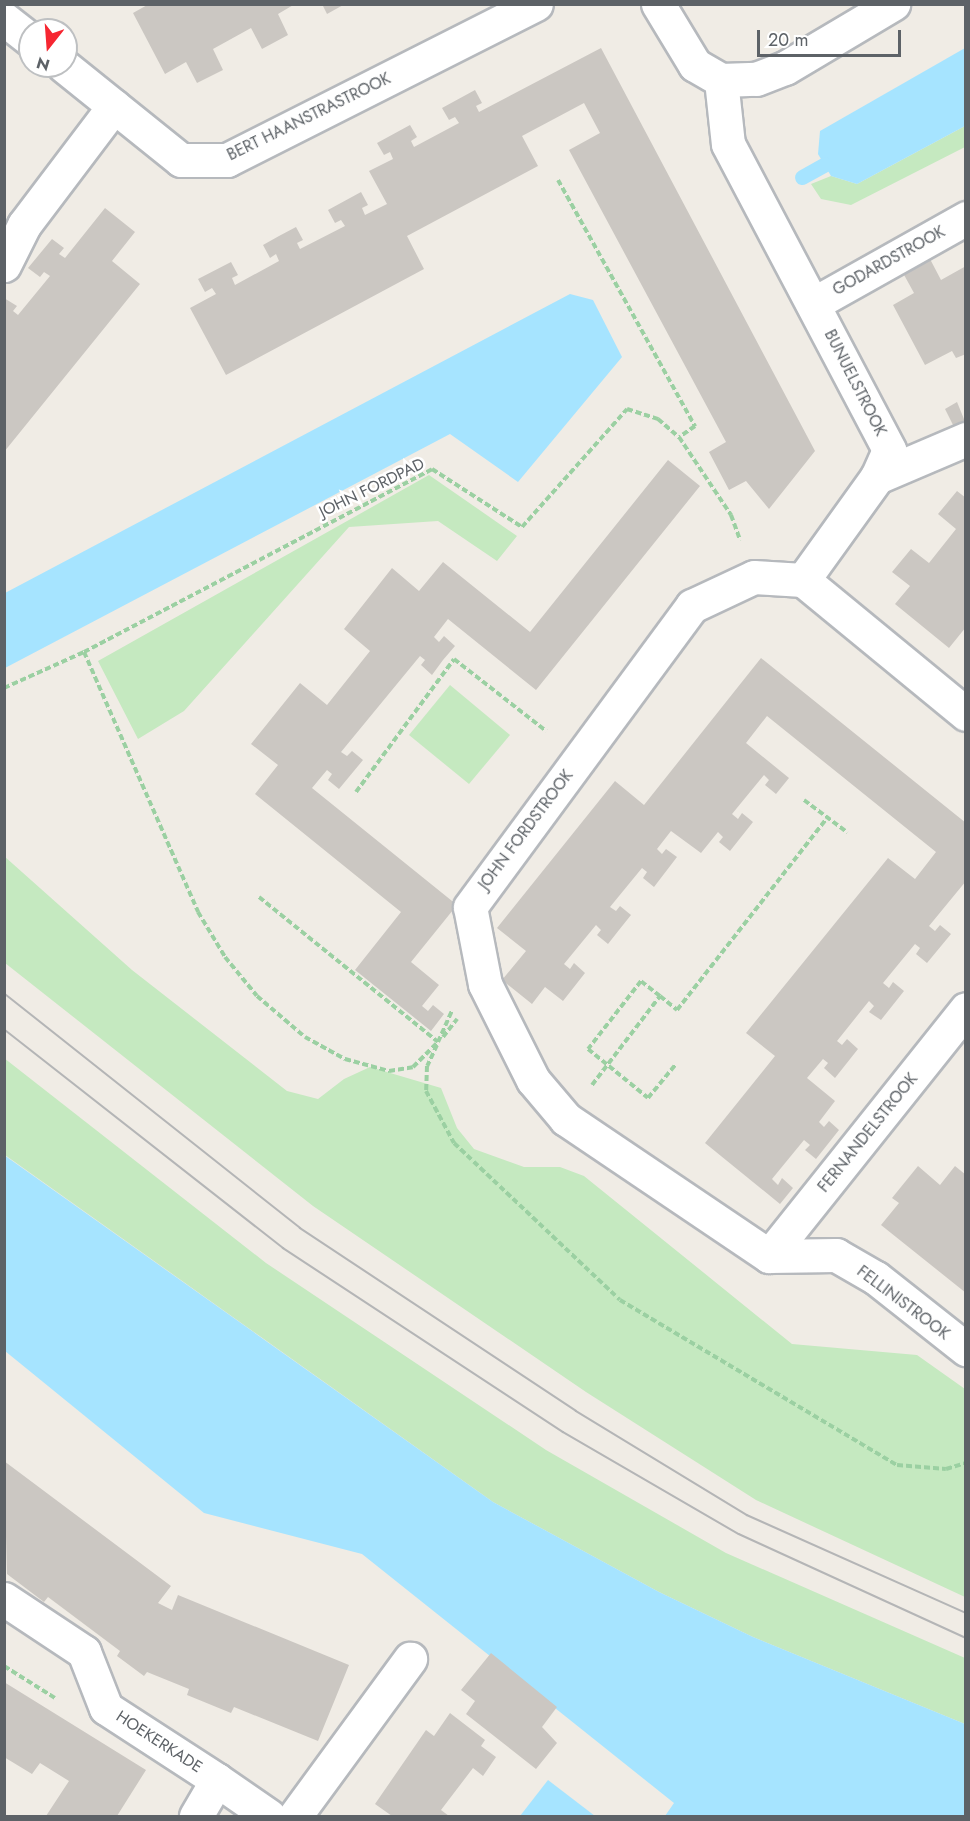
<!DOCTYPE html>
<style>
body{margin:0}
#map{position:relative;width:970px;height:1821px;overflow:hidden;background:#f0ece5;font-family:Jost,sans-serif}
div>[style]{position:absolute}
[style*='--x']{left:calc(var(--x)*1px);top:calc(var(--y)*1px);width:calc(var(--w)*1px);rotate:calc(var(--a)*1deg)}
.green>*{inset:0;background:#c5e9c0}
.water>*{inset:0;background:#a6e4ff}
.stream>*{height:15px;margin:-7.5px;padding:0 7.5px;transform-origin:7.5px;border-radius:7.5px;background:#a6e4ff}
.building>*{inset:0;background:#cbc7c2}
.path>*{height:4px;margin-top:-2px;transform-origin:0;background:repeating-linear-gradient(90deg,#9bd0a2 0 6px,transparent 0 9px)}
.roads{filter:drop-shadow(2px 0 #b6b9bd) drop-shadow(-2px 0 #b6b9bd) drop-shadow(0 2px #b6b9bd) drop-shadow(0 -2px #b6b9bd)}
.minor>*{height:33px;margin:-16.5px;padding:0 16.5px;transform-origin:16.5px;border-radius:16.5px;background:#fff}
.tram>*{height:1.5px;margin:-0.75px;padding:0 0.75px;transform-origin:0.75px;border-radius:0.75px;background:#b4b5b6}
span{translate:-50% -50%;white-space:nowrap;text-align:center;line-height:1.15;-webkit-text-stroke:5px #fff;paint-order:stroke}
.street-label{font-size:16px;color:#5d6267}
.frame{position:absolute;inset:0;border:6px solid #5d6267;pointer-events:none}
.north{position:absolute;left:18px;top:18px;width:60px;height:60px;box-sizing:border-box;background:#fff;border:2px solid #bec0c2;border-radius:50%;rotate:197deg;font-size:16px;font-weight:700;line-height:24px;text-align:center;color:#5d6267}
.north::after{content:'';display:block;margin:auto;width:21px;height:27px;background:#f62631;clip-path:polygon(50% 0,100% 100%,50% 72%,0 100%)}
.scale{position:absolute;left:757px;top:30px;width:144px;height:27px;box-sizing:border-box;border:3px solid #5d6267;border-top:0;padding-left:8px;font-size:18px;line-height:21px;white-space:nowrap;color:#5d6267;-webkit-text-stroke:4px #fff;paint-order:stroke}
</style>
<div id="map">
<div class="green">
<div style="clip-path:polygon(965px 126px,965px 147px,851px 205px,821px 199px,811px 184px,831px 176px,857px 184px)"></div>
<div style="clip-path:polygon(429px 475px,517px 536px,497px 561px,438px 521px,349px 527px,184px 711px,138px 739px,98px 661px)"></div>
<div style="clip-path:polygon(450px 685px,510px 735px,469px 784px,409px 735px)"></div>
<div style="clip-path:polygon(4px 856px,132px 970px,287px 1091px,318px 1099px,344px 1079px,370px 1067px,441px 1088px,457px 1128px,474px 1149px,524px 1167px,560px 1167px,584px 1176px,792px 1344px,917px 1355px,965px 1389px,965px 1597px,756px 1500px,586px 1392px,313px 1206px,5px 963px)"></div>
<div style="clip-path:polygon(4px 1058px,266px 1263px,546px 1450px,726px 1553px,965px 1658px,965px 1724px,753px 1637px,659px 1592px,493px 1502px,5px 1155px)"></div>
</div>
<div class="water">
<div style="clip-path:polygon(965px 48px,965px 126px,857px 184px,831px 176px,818px 154px,820px 131px)"></div>
<div style="clip-path:polygon(570px 294px,593px 300px,622px 357px,518px 482px,450px 434px,5px 668px,5px 593px)"></div>
<div style="clip-path:polygon(4px 1155px,493px 1502px,659px 1592px,753px 1637px,965px 1724px,965px 1816px,665px 1816px,674px 1803px,362px 1554px,204px 1513px,5px 1351px)"></div>
<div style="clip-path:polygon(548px 1780px,595px 1816px,520px 1816px)"></div>
</div>
<div class="stream">
<div style="--x:802;--y:177;--w:26;--a:-29"></div>
</div>
<div class="building">
<div style="clip-path:polygon(149px 4px,295px 4px,278px 14px,288px 35px,262px 49px,251px 28px,213px 49px,223px 70px,197px 83px,186px 62px,165px 74px,133px 13px)"></div>
<div style="clip-path:polygon(322px 4px,345px 4px,327px 14px)"></div>
<div style="clip-path:polygon(601px 48px,815px 451px,769px 509px,746px 481px,729px 490px,709px 452px,726px 442px,569px 150px,600px 133px,584px 103px,522px 136px,538px 166px,407px 236px,424px 269px,226px 375px,190px 308px,216px 294px,212px 288px,205px 292px,198px 279px,231px 262px,238px 275px,232px 278px,235px 285px,279px 261px,276px 254px,270px 258px,263px 245px,279px 236px,296px 227px,303px 240px,297px 243px,300px 249px,345px 226px,341px 220px,335px 223px,328px 210px,361px 192px,368px 205px,362px 208px,365px 215px,387px 204px,369px 171px,393px 159px,390px 152px,384px 155px,377px 143px,410px 125px,417px 137px,411px 141px,414px 147px,459px 123px,455px 117px,449px 120px,442px 108px,475px 90px,482px 103px,476px 106px,479px 112px)"></div>
<div style="clip-path:polygon(105px 208px,135px 232px,112px 261px,140px 284px,4px 452px,4px 298px,17px 306px,13px 311px,18px 315px,50px 276px,44px 272px,40px 277px,28px 268px,52px 239px,64px 248px,59px 254px,65px 258px)"></div>
<div style="clip-path:polygon(930px 259px,941px 280px,966px 266px,966px 354px,956px 358px,952px 351px,925px 365px,893px 305px,914px 293px,903px 273px)"></div>
<div style="clip-path:polygon(957px 402px,966px 424px,955px 429px,945px 409px)"></div>
<div style="clip-path:polygon(668px 460px,700px 486px,536px 690px,448px 619px,434px 637px,439px 642px,444px 636px,455px 646px,443px 660px,432px 675px,421px 665px,425px 660px,420px 656px,341px 752px,347px 756px,352px 751px,363px 760px,339px 789px,328px 780px,332px 774px,327px 770px,312px 788px,457px 905px,411px 962px,439px 985px,422px 1006px,428px 1011px,433px 1005px,444px 1014px,431px 1031px,355px 970px,401px 912px,255px 794px,278px 765px,251px 744px,300px 683px,327px 705px,370px 651px,344px 629px,392px 568px,419px 591px,443px 562px,530px 632px)"></div>
<div style="clip-path:polygon(957px 491px,966px 498px,966px 627px,949px 648px,895px 604px,910px 586px,892px 572px,911px 549px,929px 563px,956px 529px,938px 514px)"></div>
<div style="clip-path:polygon(761px 658px,966px 823px,966px 881px,929px 926px,935px 931px,940px 925px,951px 934px,927px 963px,916px 954px,920px 948px,915px 944px,883px 983px,889px 988px,893px 982px,904px 991px,881px 1020px,869px 1012px,874px 1006px,869px 1001px,837px 1041px,842px 1045px,847px 1039px,858px 1049px,835px 1078px,824px 1068px,828px 1063px,823px 1059px,807px 1078px,835px 1101px,819px 1122px,824px 1127px,829px 1121px,839px 1130px,816px 1159px,805px 1150px,810px 1145px,804px 1140px,772px 1179px,778px 1185px,782px 1178px,793px 1188px,780px 1204px,705px 1143px,775px 1056px,746px 1033px,888px 858px,915px 879px,936px 852px,767px 716px,746px 743px,789px 778px,776px 794px,765px 785px,769px 780px,764px 775px,732px 814px,738px 819px,742px 813px,753px 822px,730px 851px,719px 842px,723px 837px,718px 832px,701px 853px,671px 831px,657px 849px,662px 854px,666px 849px,677px 857px,654px 887px,643px 878px,647px 872px,642px 868px,610px 907px,616px 911px,620px 906px,631px 915px,619px 930px,608px 944px,597px 935px,601px 930px,596px 925px,564px 964px,570px 969px,574px 963px,585px 973px,563px 1001px,545px 987px,532px 1004px,502px 980px,526px 951px,497px 928px,615px 781px,644px 805px)"></div>
<div style="clip-path:polygon(918px 1166px,940px 1185px,955px 1166px,966px 1175px,966px 1293px,881px 1225px,899px 1203px,892px 1198px)"></div>
<div style="clip-path:polygon(4px 1461px,171px 1586px,158px 1603px,172px 1610px,178px 1595px,349px 1665px,318px 1741px,234px 1707px,231px 1713px,187px 1695px,189px 1689px,147px 1672px,144px 1676px,117px 1656px,120px 1651px,48px 1597px,44px 1602px,7px 1574px)"></div>
<div style="clip-path:polygon(491px 1653px,557px 1707px,542px 1727px,557px 1743px,536px 1769px,466px 1714px,475px 1701px,461px 1690px)"></div>
<div style="clip-path:polygon(4px 1682px,146px 1770px,117px 1816px,46px 1816px,69px 1781px,40px 1763px,32px 1774px,4px 1757px)"></div>
<div style="clip-path:polygon(450px 1713px,485px 1740px,481px 1746px,496px 1757px,483px 1776px,473px 1768px,441px 1810px,449px 1816px,392px 1816px,375px 1804px,426px 1730px,434px 1736px)"></div>
</div>
<div class="path">
<div style="--x:558;--y:180;--w:282;--a:60.9"></div>
<div style="--x:695;--y:426;--w:19;--a:145"></div>
<div style="--x:84;--y:652;--w:393;--a:-27.7"></div>
<div style="--x:432;--y:469;--w:107;--a:32.8"></div>
<div style="--x:522;--y:527;--w:158;--a:-48.3"></div>
<div style="--x:627;--y:409;--w:33;--a:18"></div>
<div style="--x:658;--y:419;--w:28;--a:41"></div>
<div style="--x:679;--y:437;--w:94;--a:56.3"></div>
<div style="--x:731;--y:515;--w:27;--a:70"></div>
<div style="--x:4;--y:688;--w:88;--a:-24.2"></div>
<div style="--x:84;--y:652;--w:284;--a:66.3"></div>
<div style="--x:198;--y:912;--w:52;--a:59"></div>
<div style="--x:225;--y:957;--w:50;--a:50.6"></div>
<div style="--x:257;--y:996;--w:63;--a:40.5"></div>
<div style="--x:305;--y:1037;--w:46;--a:28.8"></div>
<div style="--x:345;--y:1059;--w:46;--a:15.3"></div>
<div style="--x:389;--y:1071;--w:24;--a:-9"></div>
<div style="--x:413;--y:1067;--w:35;--a:-45"></div>
<div style="--x:438;--y:1042;--w:35;--a:-66"></div>
<div style="--x:356;--y:792;--w:165;--a:-53.6"></div>
<div style="--x:454;--y:659;--w:117;--a:38"></div>
<div style="--x:804;--y:800;--w:54;--a:36.7"></div>
<div style="--x:259;--y:897;--w:230;--a:39"></div>
<div style="--x:660;--y:996;--w:24;--a:-142"></div>
<div style="--x:641;--y:981;--w:86;--a:127.9"></div>
<div style="--x:588;--y:1049;--w:77;--a:39.2"></div>
<div style="--x:648;--y:1098;--w:44;--a:-50.5"></div>
<div style="--x:443;--y:1037;--w:23;--a:-52"></div>
<div style="--x:437;--y:1045;--w:23;--a:115"></div>
<div style="--x:427;--y:1066;--w:25;--a:92"></div>
<div style="--x:426;--y:1091;--w:59;--a:61.7"></div>
<div style="--x:454;--y:1143;--w:228;--a:43.4"></div>
<div style="--x:620;--y:1300;--w:322;--a:30.8"></div>
<div style="--x:897;--y:1465;--w:49;--a:4.7"></div>
<div style="--x:946;--y:1469;--w:21;--a:-17"></div>
<div style="--x:592;--y:1085;--w:112;--a:-52.6"></div>
<div style="--x:660;--y:996;--w:22;--a:39"></div>
<div style="--x:677;--y:1010;--w:244;--a:-52"></div>
<div style="--x:4;--y:1666;--w:60;--a:32.1"></div>
</div>
<div class="roads">
<div class="minor">
<div style="--x:658;--y:4;--w:71;--a:58.8"></div>
<div style="--x:695;--y:65;--w:30;--a:30"></div>
<div style="--x:721;--y:80;--w:35;--a:-2"></div>
<div style="--x:756;--y:79;--w:31;--a:-21"></div>
<div style="--x:785;--y:68;--w:126;--a:-30.7"></div>
<div style="--x:4;--y:19;--w:33;--a:38"></div>
<div style="--x:64;--y:66;--w:150;--a:38.8"></div>
<div style="--x:181;--y:160;--w:46;--a:0"></div>
<div style="--x:227;--y:160;--w:346;--a:-26.8"></div>
<div style="--x:721;--y:80;--w:64;--a:83.8"></div>
<div style="--x:728;--y:144;--w:346;--a:62.2"></div>
<div style="--x:889;--y:450;--w:30;--a:114"></div>
<div style="--x:877;--y:477;--w:127;--a:125.7"></div>
<div style="--x:803;--y:580;--w:211;--a:39.4"></div>
<div style="--x:4;--y:265;--w:45;--a:-63.4"></div>
<div style="--x:24;--y:225;--w:149;--a:-52.9"></div>
<div style="--x:813;--y:304;--w:176;--a:-29.3"></div>
<div style="--x:877;--y:477;--w:97;--a:-23.1"></div>
<div style="--x:769;--y:1256;--w:245;--a:-146"></div>
<div style="--x:566;--y:1119;--w:51;--a:-130.2"></div>
<div style="--x:533;--y:1080;--w:107;--a:-116.6"></div>
<div style="--x:485;--y:984;--w:78;--a:-101"></div>
<div style="--x:470;--y:907;--w:374;--a:-53.6"></div>
<div style="--x:692;--y:606;--w:68;--a:-25.1"></div>
<div style="--x:754;--y:577;--w:49;--a:3.5"></div>
<div style="--x:769;--y:1256;--w:316;--a:-51.4"></div>
<div style="--x:769;--y:1256;--w:67;--a:-0.9"></div>
<div style="--x:836;--y:1255;--w:46;--a:29.9"></div>
<div style="--x:876;--y:1278;--w:115;--a:38.3"></div>
<div style="--x:4;--y:1599;--w:96;--a:33.5"></div>
<div style="--x:84;--y:1652;--w:60;--a:68.6"></div>
<div style="--x:106;--y:1708;--w:132;--a:33"></div>
<div style="--x:217;--y:1780;--w:42;--a:120.3"></div>
<div style="--x:217;--y:1780;--w:63;--a:34.7"></div>
<div style="--x:295;--y:1816;--w:195;--a:-53.8"></div>
</div>
</div>
<div class="tram">
<div style="--x:4;--y:993;--w:378;--a:38.4"></div>
<div style="--x:300;--y:1228;--w:331;--a:33.5"></div>
<div style="--x:576;--y:1411;--w:200;--a:31.3"></div>
<div style="--x:747;--y:1515;--w:240;--a:24.1"></div>
<div style="--x:4;--y:1029;--w:355;--a:38.1"></div>
<div style="--x:283;--y:1248;--w:335;--a:33.3"></div>
<div style="--x:563;--y:1432;--w:203;--a:30.1"></div>
<div style="--x:739;--y:1534;--w:250;--a:24.6"></div>
</div>
<div class="street-label">
<span style="left:309px;top:117px;rotate:-26deg">BERT HAANSTRASTROOK</span>
<span style="left:889px;top:261px;rotate:-29deg">GODARDSTROOK</span>
<span style="left:855px;top:383px;rotate:63deg">BUNUELSTROOK</span>
<span style="left:372px;top:488px;rotate:-26deg">JOHN FORDPAD</span>
<span style="left:526px;top:830px;rotate:-53deg">JOHN FORDSTROOK</span>
<span style="left:868px;top:1133px;rotate:-51deg">FERNANDELSTROOK</span>
<span style="left:903px;top:1303px;rotate:37deg">FELLINISTROOK</span>
<span style="left:159px;top:1742px;rotate:33deg">HOEKERKADE</span>
</div>
<div class="frame"></div>
<div class="north">N</div>
<div class="scale">20 m</div>
</div>
